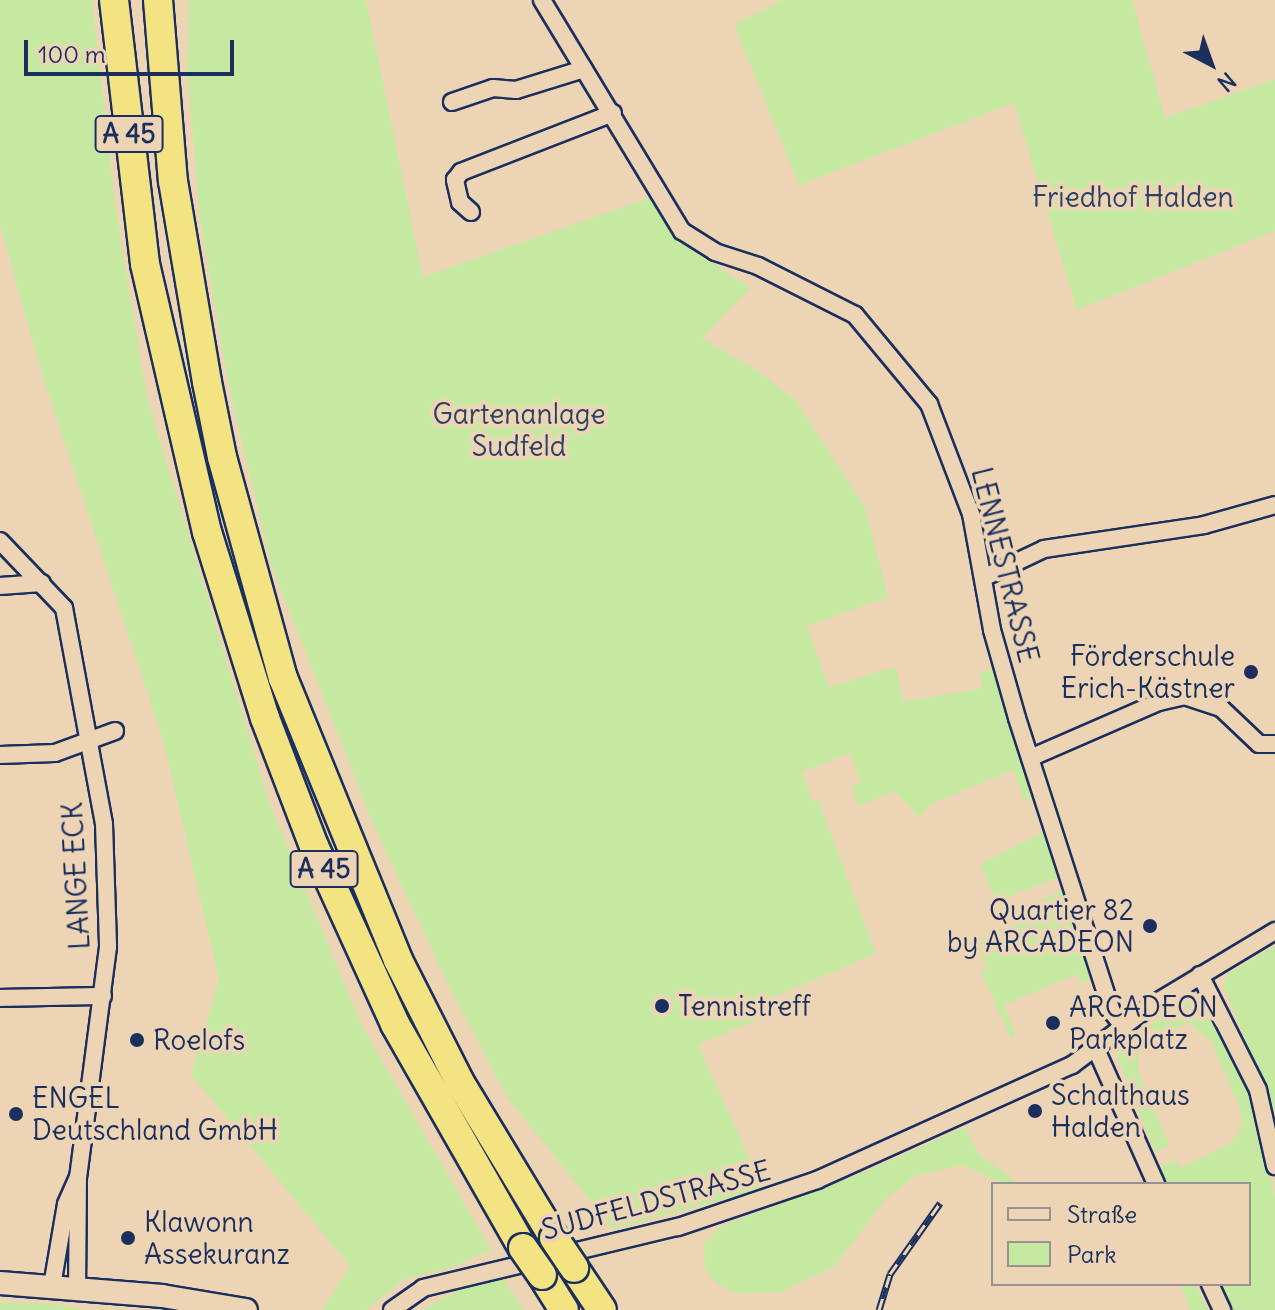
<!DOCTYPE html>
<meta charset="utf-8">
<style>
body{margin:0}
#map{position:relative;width:1275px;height:1310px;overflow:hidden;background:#edd4b5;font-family:Delius,sans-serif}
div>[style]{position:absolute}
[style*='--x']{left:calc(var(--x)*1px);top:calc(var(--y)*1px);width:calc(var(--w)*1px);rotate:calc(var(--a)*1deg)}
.green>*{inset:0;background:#c6e9a2}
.roads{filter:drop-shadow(2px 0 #1b2f5e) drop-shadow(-2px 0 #1b2f5e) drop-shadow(0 2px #1b2f5e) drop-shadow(0 -2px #1b2f5e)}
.street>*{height:16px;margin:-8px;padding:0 8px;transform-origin:8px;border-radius:8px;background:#edd4b5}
.secondary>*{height:22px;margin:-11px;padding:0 11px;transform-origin:11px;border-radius:11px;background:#edd4b5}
.highway>*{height:28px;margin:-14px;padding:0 14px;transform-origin:14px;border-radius:14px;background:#f4e382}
.rail>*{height:7px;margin-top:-3.5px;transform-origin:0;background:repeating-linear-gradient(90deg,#edd4b5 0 12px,#1b2f5e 0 24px);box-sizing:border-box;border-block:2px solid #1b2f5e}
.bridges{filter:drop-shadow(2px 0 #1b2f5e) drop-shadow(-2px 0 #1b2f5e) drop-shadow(0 2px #1b2f5e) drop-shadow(0 -2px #1b2f5e)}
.highway-bridge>*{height:28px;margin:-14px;padding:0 14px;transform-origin:14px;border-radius:14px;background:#f4e382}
.dots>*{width:22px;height:22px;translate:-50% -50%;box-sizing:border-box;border:4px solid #edd4b5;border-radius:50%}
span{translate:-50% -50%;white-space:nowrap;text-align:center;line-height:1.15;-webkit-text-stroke:8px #edd4b5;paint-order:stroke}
.shield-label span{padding:2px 6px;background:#edd4b5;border:2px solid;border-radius:6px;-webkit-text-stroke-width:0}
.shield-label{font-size:26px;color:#1b2f5e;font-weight:700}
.park-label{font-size:28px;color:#2c4265}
.street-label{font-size:28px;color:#1b2f5e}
.poi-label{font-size:28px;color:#1b2f5e}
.right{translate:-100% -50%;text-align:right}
.left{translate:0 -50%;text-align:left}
.legend{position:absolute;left:991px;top:1182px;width:260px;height:104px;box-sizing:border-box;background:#edd4b5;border:2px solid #999292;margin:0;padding:10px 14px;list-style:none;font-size:24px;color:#1b2f5e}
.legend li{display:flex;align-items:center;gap:16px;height:40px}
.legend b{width:40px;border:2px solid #999292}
.north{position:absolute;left:1171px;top:24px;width:80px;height:80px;-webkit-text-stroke:6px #edd4b5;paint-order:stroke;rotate:139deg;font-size:22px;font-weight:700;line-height:32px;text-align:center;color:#1b2f5e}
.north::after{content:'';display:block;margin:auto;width:28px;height:36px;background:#1b2f5e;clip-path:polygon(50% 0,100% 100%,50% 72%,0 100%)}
.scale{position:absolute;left:24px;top:40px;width:210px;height:36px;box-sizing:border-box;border:4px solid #1b2f5e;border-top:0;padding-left:10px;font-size:24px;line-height:28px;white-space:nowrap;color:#1b2f5e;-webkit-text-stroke:6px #edd4b5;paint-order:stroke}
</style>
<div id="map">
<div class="green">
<div style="clip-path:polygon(0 0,92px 0,116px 211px,147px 398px,270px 805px,362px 1026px,491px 1250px,452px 1267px,405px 1279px,366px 1310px,322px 1310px,350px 1266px,191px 1075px,219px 979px,163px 740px,42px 374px,0 225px)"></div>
<div style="clip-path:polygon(189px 0,366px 0,423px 277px,652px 197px,689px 247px,750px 288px,702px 338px,758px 371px,796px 401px,865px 507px,888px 597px,807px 626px,829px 687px,896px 667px,903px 702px,982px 688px,980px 672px,998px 669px,1033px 797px,1024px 800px,1013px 770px,929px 805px,919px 817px,894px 791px,859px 806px,851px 787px,861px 783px,850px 753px,802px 772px,812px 801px,818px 800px,876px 954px,768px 999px,773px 1013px,698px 1045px,763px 1189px,613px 1229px,507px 1097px,449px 986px,374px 826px,271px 564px,228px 382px,200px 219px,187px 67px)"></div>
<div style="clip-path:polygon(783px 0,1132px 0,1165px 118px,1275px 79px,1275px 231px,1077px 310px,1014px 103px,799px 185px,734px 25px)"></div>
<div style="clip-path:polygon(1045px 831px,1057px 878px,996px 901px,980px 864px)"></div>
<div style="clip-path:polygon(1062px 891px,1093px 976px,1081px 983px,1077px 974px,1004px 1005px,1015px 1031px,1011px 1039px,981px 972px,987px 969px,975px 940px,1030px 917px,1026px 907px)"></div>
<div style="clip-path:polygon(1275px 946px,1275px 1112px,1223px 985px,1228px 974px)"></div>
<div style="clip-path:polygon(1195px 995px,1208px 1003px,1254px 1105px,1275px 1198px,1275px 1310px,1229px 1310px,1218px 1284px,1249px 1284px,1249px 1184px,1165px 1184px,1159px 1171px,1163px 1165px,1176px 1160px,1180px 1168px,1229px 1144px,1241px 1129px,1241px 1112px,1211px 1041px,1188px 1022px,1141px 1047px,1137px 1067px,1170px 1146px,1155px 1152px,1117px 1056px,1120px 1045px)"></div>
<div style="clip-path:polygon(965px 1127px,977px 1152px,1019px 1184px,1003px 1184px,963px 1165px,915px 1176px,886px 1199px,835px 1266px,781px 1292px,736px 1294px,715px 1282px,705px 1268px,704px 1244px,721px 1226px,855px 1176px)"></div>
<div style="clip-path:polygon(503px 1279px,524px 1310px,421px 1310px,462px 1288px)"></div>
<div style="clip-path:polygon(1181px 1284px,1195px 1284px,1208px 1310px,1190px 1310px)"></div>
<div style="clip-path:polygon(0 1302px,58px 1304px,86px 1310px,0 1310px)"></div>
</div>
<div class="roads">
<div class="street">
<div style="--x:542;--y:0;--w:270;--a:58.8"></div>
<div style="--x:682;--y:231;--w:39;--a:32"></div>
<div style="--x:715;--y:252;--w:45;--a:18"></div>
<div style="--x:758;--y:266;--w:109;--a:26.8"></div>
<div style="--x:855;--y:315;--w:116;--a:50.3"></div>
<div style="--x:929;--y:404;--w:118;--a:69.1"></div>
<div style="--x:971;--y:514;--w:118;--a:79.7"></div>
<div style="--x:992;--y:630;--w:91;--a:74.1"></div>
<div style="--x:1017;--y:718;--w:309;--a:72.1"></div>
<div style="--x:1112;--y:1012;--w:18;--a:52"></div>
<div style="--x:452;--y:102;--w:43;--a:-18.9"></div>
<div style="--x:493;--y:88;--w:23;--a:5"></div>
<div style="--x:516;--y:90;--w:71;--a:-17.2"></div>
<div style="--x:471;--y:212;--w:15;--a:-138"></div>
<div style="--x:460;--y:202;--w:23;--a:-103"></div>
<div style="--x:455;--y:180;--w:10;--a:-53"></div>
<div style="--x:461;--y:172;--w:163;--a:-21.2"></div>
<div style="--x:0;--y:541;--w:93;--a:46.3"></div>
<div style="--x:64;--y:608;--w:220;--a:79.5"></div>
<div style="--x:104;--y:824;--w:123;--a:88.1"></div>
<div style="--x:108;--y:947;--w:232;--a:97.4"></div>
<div style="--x:78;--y:1177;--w:111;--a:90.5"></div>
<div style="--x:985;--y:577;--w:65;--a:-25.4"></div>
<div style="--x:1044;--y:549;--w:162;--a:-8.5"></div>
<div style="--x:1204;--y:525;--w:74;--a:-15.7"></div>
<div style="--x:0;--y:586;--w:42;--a:-4.1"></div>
<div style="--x:0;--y:755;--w:55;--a:-2.1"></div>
<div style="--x:55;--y:753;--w:64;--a:-20.1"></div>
<div style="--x:1030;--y:758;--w:141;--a:-23.5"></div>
<div style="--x:1159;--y:702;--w:26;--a:-13"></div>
<div style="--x:1184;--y:696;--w:39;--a:18"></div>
<div style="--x:1221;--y:708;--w:52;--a:43.5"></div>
<div style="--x:1259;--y:744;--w:16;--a:0"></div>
<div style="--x:1200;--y:975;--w:129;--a:63.2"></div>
<div style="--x:1258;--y:1090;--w:78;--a:77.4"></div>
<div style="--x:0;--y:998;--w:103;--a:-1.1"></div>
<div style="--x:1096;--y:1049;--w:148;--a:66"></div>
<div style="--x:1210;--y:1284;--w:29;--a:65"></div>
<div style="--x:52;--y:1286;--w:83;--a:-80.3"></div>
<div style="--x:66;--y:1204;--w:27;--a:-66"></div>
<div style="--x:392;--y:1310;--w:38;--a:-35"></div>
<div style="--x:423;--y:1288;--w:262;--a:-13.5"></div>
<div style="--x:678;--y:1227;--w:147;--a:-18.7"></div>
<div style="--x:817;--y:1180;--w:280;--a:-24.3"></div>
<div style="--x:1072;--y:1065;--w:100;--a:-36.9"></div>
<div style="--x:1152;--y:1005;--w:144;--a:-31"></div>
</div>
<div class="secondary">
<div style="--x:0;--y:1283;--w:163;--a:4.6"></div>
<div style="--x:162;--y:1296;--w:85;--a:9.5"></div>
</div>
<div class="highway">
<div style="--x:114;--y:0;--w:266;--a:83.3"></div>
<div style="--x:145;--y:264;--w:275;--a:77"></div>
<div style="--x:207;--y:532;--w:195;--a:72.7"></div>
<div style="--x:265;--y:718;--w:137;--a:69.1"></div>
<div style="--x:314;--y:846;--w:196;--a:65.5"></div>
<div style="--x:395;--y:1024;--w:258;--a:60.3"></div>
<div style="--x:158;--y:0;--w:182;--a:85.3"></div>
<div style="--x:173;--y:181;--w:204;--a:80.4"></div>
<div style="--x:207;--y:382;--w:76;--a:78.7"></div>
<div style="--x:222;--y:457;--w:229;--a:74.6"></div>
<div style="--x:283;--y:678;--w:305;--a:67.8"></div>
<div style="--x:398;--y:960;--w:136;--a:63.2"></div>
<div style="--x:459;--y:1081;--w:184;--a:58.8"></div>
<div style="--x:574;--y:1268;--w:50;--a:56.3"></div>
<div style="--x:542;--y:1275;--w:41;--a:57.8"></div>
</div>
</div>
<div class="rail">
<div style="--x:879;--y:1310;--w:38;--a:-73"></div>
<div style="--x:890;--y:1274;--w:87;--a:-54.8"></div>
</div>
<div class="bridges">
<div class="highway-bridge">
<div style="--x:554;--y:1238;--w:36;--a:56"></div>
<div style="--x:523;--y:1248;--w:33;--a:55"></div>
</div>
</div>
<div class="dots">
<div style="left:1251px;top:672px;background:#1b2f5e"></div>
<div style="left:1150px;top:926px;background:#1b2f5e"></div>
<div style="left:662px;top:1006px;background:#1b2f5e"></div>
<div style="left:1053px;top:1023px;background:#1b2f5e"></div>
<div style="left:137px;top:1040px;background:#1b2f5e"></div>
<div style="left:1035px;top:1111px;background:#1b2f5e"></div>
<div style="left:16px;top:1114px;background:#1b2f5e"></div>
<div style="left:128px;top:1238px;background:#1b2f5e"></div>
</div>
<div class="shield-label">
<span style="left:129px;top:134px">A 45</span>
<span style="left:324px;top:869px">A 45</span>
</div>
<div class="park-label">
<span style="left:1133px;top:197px">Friedhof Halden</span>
<span style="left:519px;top:430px">Gartenanlage<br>Sudfeld</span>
</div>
<div class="street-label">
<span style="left:1005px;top:565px;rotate:76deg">LENNESTRASSE</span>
<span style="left:76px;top:876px;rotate:-93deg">LANGE ECK</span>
<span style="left:656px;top:1200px;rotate:-15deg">SUDFELDSTRASSE</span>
</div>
<div class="poi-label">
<span class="right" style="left:1235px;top:672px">Förderschule<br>Erich-Kästner</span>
<span class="right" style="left:1134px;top:926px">Quartier 82<br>by ARCADEON</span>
<span class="left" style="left:678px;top:1006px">Tennistreff</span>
<span class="left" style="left:1069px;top:1023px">ARCADEON<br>Parkplatz</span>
<span class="left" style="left:153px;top:1040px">Roelofs</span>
<span class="left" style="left:1051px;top:1111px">Schalthaus<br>Halden</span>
<span class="left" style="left:32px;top:1114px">ENGEL<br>Deutschland GmbH</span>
<span class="left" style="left:144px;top:1238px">Klawonn<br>Assekuranz</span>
</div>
<ul class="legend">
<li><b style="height:10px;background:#edd4b5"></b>Straße</li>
<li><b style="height:22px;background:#c6e9a2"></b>Park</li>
</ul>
<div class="north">N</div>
<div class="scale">100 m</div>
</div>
